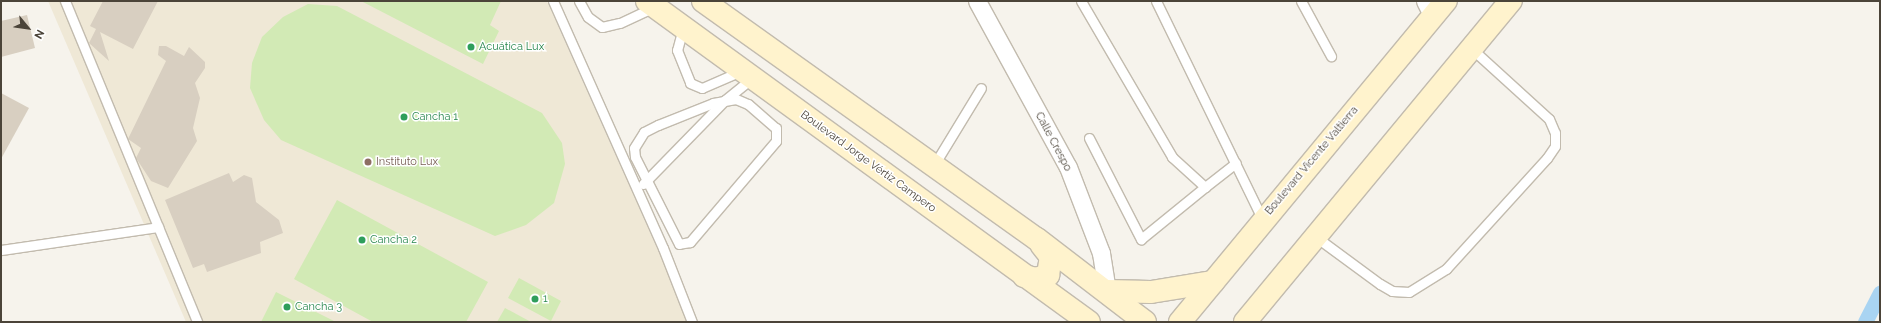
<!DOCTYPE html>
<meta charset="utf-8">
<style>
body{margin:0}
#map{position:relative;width:1881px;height:323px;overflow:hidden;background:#f6f3ec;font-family:Raleway,sans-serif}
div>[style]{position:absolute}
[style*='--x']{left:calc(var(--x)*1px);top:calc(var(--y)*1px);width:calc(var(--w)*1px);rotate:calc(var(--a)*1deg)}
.education>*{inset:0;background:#efe8d6}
.green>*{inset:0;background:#d2eab5}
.canal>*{height:15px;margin:-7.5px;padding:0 7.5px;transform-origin:7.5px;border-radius:7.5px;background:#a9d4f2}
.building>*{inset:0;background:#d8cfc1}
.roads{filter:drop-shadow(1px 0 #c2bbae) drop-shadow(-1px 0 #c2bbae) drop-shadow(0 1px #c2bbae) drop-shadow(0 -1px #c2bbae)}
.lane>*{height:9px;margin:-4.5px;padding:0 4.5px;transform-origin:4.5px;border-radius:4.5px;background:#fff}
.street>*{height:17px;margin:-8.5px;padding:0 8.5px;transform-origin:8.5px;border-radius:8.5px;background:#fff}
.secondary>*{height:22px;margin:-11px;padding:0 11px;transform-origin:11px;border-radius:11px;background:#fff3cd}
.dots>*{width:11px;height:11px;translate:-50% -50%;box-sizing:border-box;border:2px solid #fff;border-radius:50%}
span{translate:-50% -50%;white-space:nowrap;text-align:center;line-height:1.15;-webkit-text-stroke:3px #fff;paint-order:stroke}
.leisure-label{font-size:11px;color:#27864d}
.left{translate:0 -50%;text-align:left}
.street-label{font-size:11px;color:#4b4439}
.education-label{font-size:11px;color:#785e54}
.frame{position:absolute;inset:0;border:2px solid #4b4439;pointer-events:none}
.north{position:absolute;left:8px;top:8px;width:40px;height:40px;-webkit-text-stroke:3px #fff;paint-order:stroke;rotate:119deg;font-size:11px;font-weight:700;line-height:16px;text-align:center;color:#4b4439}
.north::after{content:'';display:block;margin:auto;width:14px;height:18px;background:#4b4439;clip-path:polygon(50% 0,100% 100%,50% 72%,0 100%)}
</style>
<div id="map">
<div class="education">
<div style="clip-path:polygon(48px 1px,547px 1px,690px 322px,186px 322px)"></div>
</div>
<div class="green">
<div style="clip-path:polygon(361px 1px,501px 1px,490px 25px,499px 31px,483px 64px)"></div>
<div style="clip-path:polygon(308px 4px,337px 6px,542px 113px,562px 143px,565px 164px,554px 203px,526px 225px,495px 236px,281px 140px,264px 120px,250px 88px,252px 63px,262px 37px,283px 17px)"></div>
<div style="clip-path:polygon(337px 200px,488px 282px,466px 322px,373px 322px,294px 279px)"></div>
<div style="clip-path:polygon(519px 278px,561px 301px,551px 321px,508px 298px)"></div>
<div style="clip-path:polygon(276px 292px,336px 322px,261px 322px)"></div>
<div style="clip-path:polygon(505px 308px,531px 322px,497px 322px)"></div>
</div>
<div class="canal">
<div style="--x:1865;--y:322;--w:33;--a:-63"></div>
</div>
<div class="building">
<div style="clip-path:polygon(103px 1px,158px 1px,133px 49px,100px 32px,109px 61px,89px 43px,96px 29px,90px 26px)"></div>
<div style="clip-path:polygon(27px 15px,35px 48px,1px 57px,1px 21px)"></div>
<div style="clip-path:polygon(159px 46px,166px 46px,184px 56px,189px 47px,205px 62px,205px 68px,195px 83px,200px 98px,193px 128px,197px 141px,168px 188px,151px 181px,136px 158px,141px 148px,128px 139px,166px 61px,158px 55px)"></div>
<div style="clip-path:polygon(1px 93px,29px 108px,1px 159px)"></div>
<div style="clip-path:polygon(229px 173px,233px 182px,244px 175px,252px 178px,256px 202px,279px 220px,283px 233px,260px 242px,261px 253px,207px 272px,204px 264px,193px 268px,165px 200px)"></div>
</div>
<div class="roads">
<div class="lane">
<div style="--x:65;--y:1;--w:347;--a:67.6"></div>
<div style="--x:553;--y:1;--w:270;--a:66"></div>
<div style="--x:663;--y:248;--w:79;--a:68.6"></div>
<div style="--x:579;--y:1;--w:18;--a:61"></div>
<div style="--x:588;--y:17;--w:17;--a:36"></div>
<div style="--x:602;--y:27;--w:18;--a:-13"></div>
<div style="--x:620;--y:23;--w:38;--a:-25"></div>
<div style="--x:1081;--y:1;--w:181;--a:59.7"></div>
<div style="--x:1172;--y:157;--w:45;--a:42.3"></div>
<div style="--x:1205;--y:187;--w:39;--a:-38"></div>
<div style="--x:1156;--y:1;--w:244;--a:64"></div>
<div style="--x:1301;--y:1;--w:63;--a:61.4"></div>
<div style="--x:683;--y:28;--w:23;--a:105"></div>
<div style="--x:677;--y:50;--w:35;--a:68"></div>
<div style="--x:690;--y:83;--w:13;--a:23"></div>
<div style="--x:702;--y:88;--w:43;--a:-23.6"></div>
<div style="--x:736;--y:99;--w:13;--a:23"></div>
<div style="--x:748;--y:104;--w:37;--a:41"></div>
<div style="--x:776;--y:128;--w:13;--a:90"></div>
<div style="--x:776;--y:141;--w:133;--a:130.4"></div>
<div style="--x:690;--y:242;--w:11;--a:170"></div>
<div style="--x:679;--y:244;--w:97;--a:-116.8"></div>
<div style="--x:635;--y:157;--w:9;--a:-96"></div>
<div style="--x:634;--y:148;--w:19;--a:-58"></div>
<div style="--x:644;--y:132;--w:16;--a:-27"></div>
<div style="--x:658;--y:125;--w:59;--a:-21.8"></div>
<div style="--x:713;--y:103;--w:23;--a:-10"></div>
<div style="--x:1089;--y:138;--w:114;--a:62.8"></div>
<div style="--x:1141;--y:239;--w:82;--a:-39.1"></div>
<div style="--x:934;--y:165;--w:90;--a:-58.6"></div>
<div style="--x:643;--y:184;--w:117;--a:-45.7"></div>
<div style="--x:725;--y:100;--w:35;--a:-39"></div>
<div style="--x:1316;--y:237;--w:79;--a:36.3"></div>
<div style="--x:1380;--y:284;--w:14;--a:30"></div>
<div style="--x:1392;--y:291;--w:17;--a:3"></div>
<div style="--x:1409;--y:292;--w:44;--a:-31.9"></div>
<div style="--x:1446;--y:269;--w:150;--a:-47.7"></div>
<div style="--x:1547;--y:158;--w:14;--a:-56"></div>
<div style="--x:1555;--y:146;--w:13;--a:-90"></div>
<div style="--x:1555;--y:133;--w:15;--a:-113"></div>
<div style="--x:1549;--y:119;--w:105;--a:-137.7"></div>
<div style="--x:1;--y:250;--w:159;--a:-8.3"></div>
</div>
<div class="street">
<div style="--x:977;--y:1;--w:189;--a:61.3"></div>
<div style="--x:1068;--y:167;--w:92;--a:69"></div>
<div style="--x:1101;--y:253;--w:38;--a:81"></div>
<div style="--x:1425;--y:1;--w:18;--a:63"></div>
</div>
<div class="secondary">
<div style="--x:647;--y:1;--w:546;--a:35.99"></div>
<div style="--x:703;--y:1;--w:410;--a:35.5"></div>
<div style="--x:1037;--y:239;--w:136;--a:37.5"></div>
<div style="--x:1024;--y:276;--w:12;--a:14"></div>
<div style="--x:1036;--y:279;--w:13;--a:-18"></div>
<div style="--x:1048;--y:275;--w:18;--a:-81"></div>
<div style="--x:1051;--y:257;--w:16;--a:-128"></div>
<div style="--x:1107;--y:291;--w:44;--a:1.3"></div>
<div style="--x:1151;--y:292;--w:63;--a:-9.2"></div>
<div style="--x:1180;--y:322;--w:417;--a:-50.4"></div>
<div style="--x:1245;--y:322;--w:417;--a:-50.4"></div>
</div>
</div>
<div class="dots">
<div style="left:471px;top:47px;background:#2e9e5b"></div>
<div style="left:404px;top:117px;background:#2e9e5b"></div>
<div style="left:368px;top:162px;background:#8d6e63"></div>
<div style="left:362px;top:240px;background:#2e9e5b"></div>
<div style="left:535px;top:299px;background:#2e9e5b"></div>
<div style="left:287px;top:307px;background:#2e9e5b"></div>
</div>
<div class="leisure-label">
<span class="left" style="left:479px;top:47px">Acuática Lux</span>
<span class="left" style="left:412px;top:117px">Cancha 1</span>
<span class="left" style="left:370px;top:240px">Cancha 2</span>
<span class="left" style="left:543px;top:299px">1</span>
<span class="left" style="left:295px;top:307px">Cancha 3</span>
</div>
<div class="street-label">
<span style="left:1053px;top:142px;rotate:62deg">Calle Crespo</span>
<span style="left:1312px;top:161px;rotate:-50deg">Boulevard Vicente Valtierra</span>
<span style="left:868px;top:162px;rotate:36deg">Boulevard Jorge Vértiz Campero</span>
</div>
<div class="education-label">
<span class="left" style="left:376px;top:162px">Instituto Lux</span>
</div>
<div class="frame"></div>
<div class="north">N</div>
</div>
